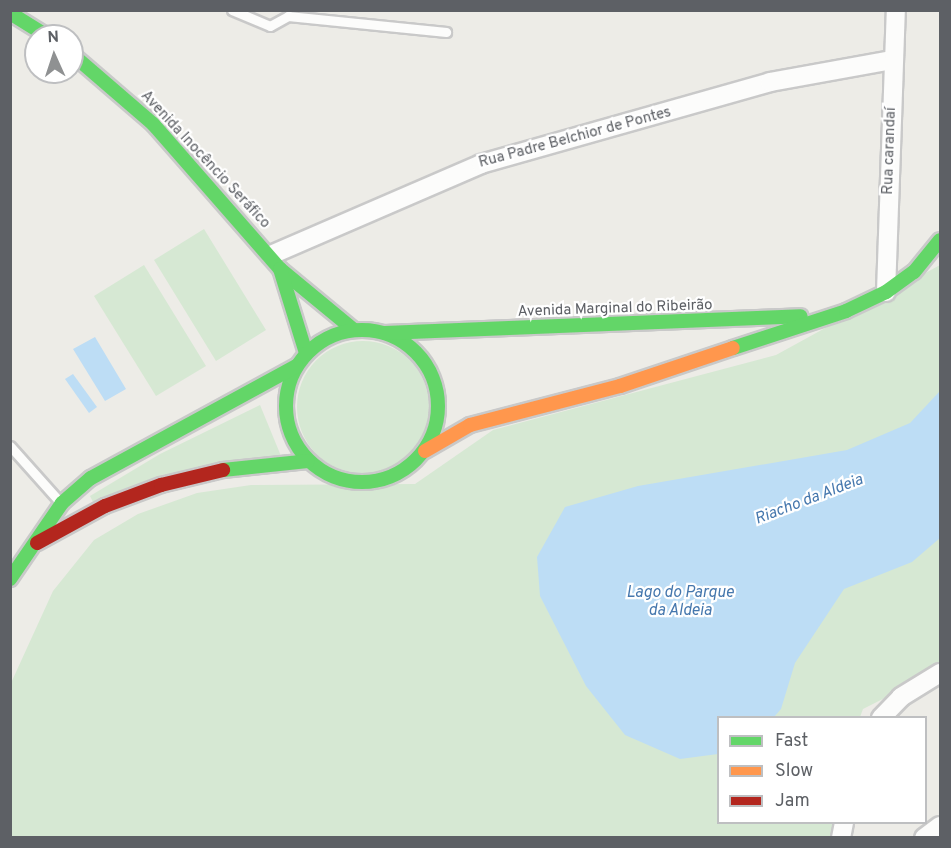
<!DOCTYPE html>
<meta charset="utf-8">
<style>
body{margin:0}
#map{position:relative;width:951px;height:848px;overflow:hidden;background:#edece7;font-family:Overpass,sans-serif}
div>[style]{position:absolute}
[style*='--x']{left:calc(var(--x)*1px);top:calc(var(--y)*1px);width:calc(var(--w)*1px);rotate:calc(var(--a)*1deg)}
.green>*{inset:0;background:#d6e8d3}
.round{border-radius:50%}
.water>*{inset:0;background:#bdddf5}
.roads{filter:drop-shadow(2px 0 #c9c9c9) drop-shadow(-2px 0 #c9c9c9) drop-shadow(0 2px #c9c9c9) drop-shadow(0 -2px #c9c9c9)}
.lane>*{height:9px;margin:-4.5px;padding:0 4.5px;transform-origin:4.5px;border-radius:4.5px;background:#fcfcfb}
.street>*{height:18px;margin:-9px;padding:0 9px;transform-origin:9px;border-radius:9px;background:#fcfcfb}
.fast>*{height:14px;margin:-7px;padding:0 7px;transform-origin:7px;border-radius:7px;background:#63d668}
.fast>.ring{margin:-7px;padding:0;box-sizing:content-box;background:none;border:14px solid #63d668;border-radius:50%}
.slow>*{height:14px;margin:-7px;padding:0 7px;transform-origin:7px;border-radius:7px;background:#ff974d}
.jam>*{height:14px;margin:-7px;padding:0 7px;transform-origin:7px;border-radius:7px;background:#b3261e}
span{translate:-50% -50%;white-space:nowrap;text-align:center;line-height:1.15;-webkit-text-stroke:4.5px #fff;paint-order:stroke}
.street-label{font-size:15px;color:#5d6065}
.water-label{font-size:16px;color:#4577ad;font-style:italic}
.frame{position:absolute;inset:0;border:12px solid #5d6065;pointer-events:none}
.legend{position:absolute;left:717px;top:716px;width:210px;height:108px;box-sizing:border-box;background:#fff;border:2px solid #bebfc1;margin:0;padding:8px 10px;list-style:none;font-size:18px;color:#5d6065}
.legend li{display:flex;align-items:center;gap:12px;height:30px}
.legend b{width:30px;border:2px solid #bebfc1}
.north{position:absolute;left:24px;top:24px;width:60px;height:60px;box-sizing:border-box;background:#fff;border:2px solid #bebfc1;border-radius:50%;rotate:357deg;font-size:16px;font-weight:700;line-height:24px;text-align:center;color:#5d6065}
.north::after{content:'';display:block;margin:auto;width:21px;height:27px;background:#8f9192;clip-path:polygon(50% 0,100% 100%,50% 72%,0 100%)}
</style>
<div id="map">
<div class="green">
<div style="clip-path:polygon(204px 229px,266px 330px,216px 361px,154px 260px)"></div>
<div style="clip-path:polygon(144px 265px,206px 366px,156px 396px,94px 296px)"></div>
<div style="clip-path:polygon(940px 265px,940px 670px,863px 709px,860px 717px,718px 718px,718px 822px,834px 823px,830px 837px,11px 838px,11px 683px,53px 591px,94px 540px,138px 514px,197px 493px,251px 485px,415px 484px,493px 430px,776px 355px)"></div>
<div class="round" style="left:297px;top:341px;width:132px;height:132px"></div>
<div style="clip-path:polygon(260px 405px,281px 456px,95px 506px,90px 496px,160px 454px)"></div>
</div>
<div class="water">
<div style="clip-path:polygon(95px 337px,126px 389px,105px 401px,73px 349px)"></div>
<div style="clip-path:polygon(73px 374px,97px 407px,89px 413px,65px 379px)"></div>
<div style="clip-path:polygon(940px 391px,940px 538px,912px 562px,844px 589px,795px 663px,781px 709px,774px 717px,718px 718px,718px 754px,680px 759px,625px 735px,586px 686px,540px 596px,537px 557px,565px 507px,638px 486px,847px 450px,910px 423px)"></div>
</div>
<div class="roads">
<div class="lane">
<div style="--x:232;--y:10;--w:41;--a:22.8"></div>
<div style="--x:270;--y:26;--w:21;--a:-29"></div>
<div style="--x:288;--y:16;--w:159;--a:5.8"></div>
<div style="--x:10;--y:446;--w:76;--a:48.2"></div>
</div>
<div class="street">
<div style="--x:271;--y:255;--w:229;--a:-23.4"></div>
<div style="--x:481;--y:164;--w:300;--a:-15.8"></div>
<div style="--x:770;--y:82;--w:124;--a:-10.2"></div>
<div style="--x:886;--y:292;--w:282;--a:-88"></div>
<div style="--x:881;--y:718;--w:29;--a:-46"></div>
<div style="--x:901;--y:697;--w:46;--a:-31.6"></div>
<div style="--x:841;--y:838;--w:16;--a:-79"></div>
<div style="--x:924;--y:838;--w:20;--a:-37"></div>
</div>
<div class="fast">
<div style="--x:10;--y:13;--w:44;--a:31.9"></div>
<div style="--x:72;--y:54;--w:107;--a:40.8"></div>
<div style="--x:153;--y:124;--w:193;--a:48.8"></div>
<div style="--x:280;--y:269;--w:96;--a:39.5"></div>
<div style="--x:280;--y:269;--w:88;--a:72.8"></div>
<div class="ring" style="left:286px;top:330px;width:138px;height:138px"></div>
<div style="--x:385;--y:333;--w:416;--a:-2.3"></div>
<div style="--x:733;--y:348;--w:119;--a:-18.1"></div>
<div style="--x:846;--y:311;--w:44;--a:-25.4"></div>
<div style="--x:886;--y:292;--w:34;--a:-36"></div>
<div style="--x:914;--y:272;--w:41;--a:-50.9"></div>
<div style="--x:223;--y:470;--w:85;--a:-6"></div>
<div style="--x:10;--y:579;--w:92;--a:-55.6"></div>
<div style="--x:62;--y:503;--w:38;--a:-41"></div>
<div style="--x:91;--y:478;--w:234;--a:-28.6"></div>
</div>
<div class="slow">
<div style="--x:425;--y:451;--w:52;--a:-30"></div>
<div style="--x:470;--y:425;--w:155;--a:-14.6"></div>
<div style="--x:620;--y:386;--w:119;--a:-18.6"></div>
</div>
<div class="jam">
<div style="--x:37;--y:543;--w:77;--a:-28.6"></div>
<div style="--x:105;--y:506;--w:60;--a:-20.6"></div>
<div style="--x:161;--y:485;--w:64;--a:-13.6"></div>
</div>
</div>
<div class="street-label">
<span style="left:575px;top:138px;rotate:-15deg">Rua Padre Belchior de Pontes</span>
<span style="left:890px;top:151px;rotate:-88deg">Rua carandaí</span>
<span style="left:205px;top:160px;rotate:47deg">Avenida Inocêncio Seráfico</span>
<span style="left:615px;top:309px;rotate:-2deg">Avenida Marginal do Ribeirão</span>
</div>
<div class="water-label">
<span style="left:809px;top:500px;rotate:-21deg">Riacho da Aldeia</span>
<span style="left:680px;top:602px">Lago do Parque<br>da Aldeia</span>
</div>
<div class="frame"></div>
<ul class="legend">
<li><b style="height:8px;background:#63d668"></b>Fast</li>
<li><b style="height:8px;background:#ff974d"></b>Slow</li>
<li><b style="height:8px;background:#b3261e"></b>Jam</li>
</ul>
<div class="north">N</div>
</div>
